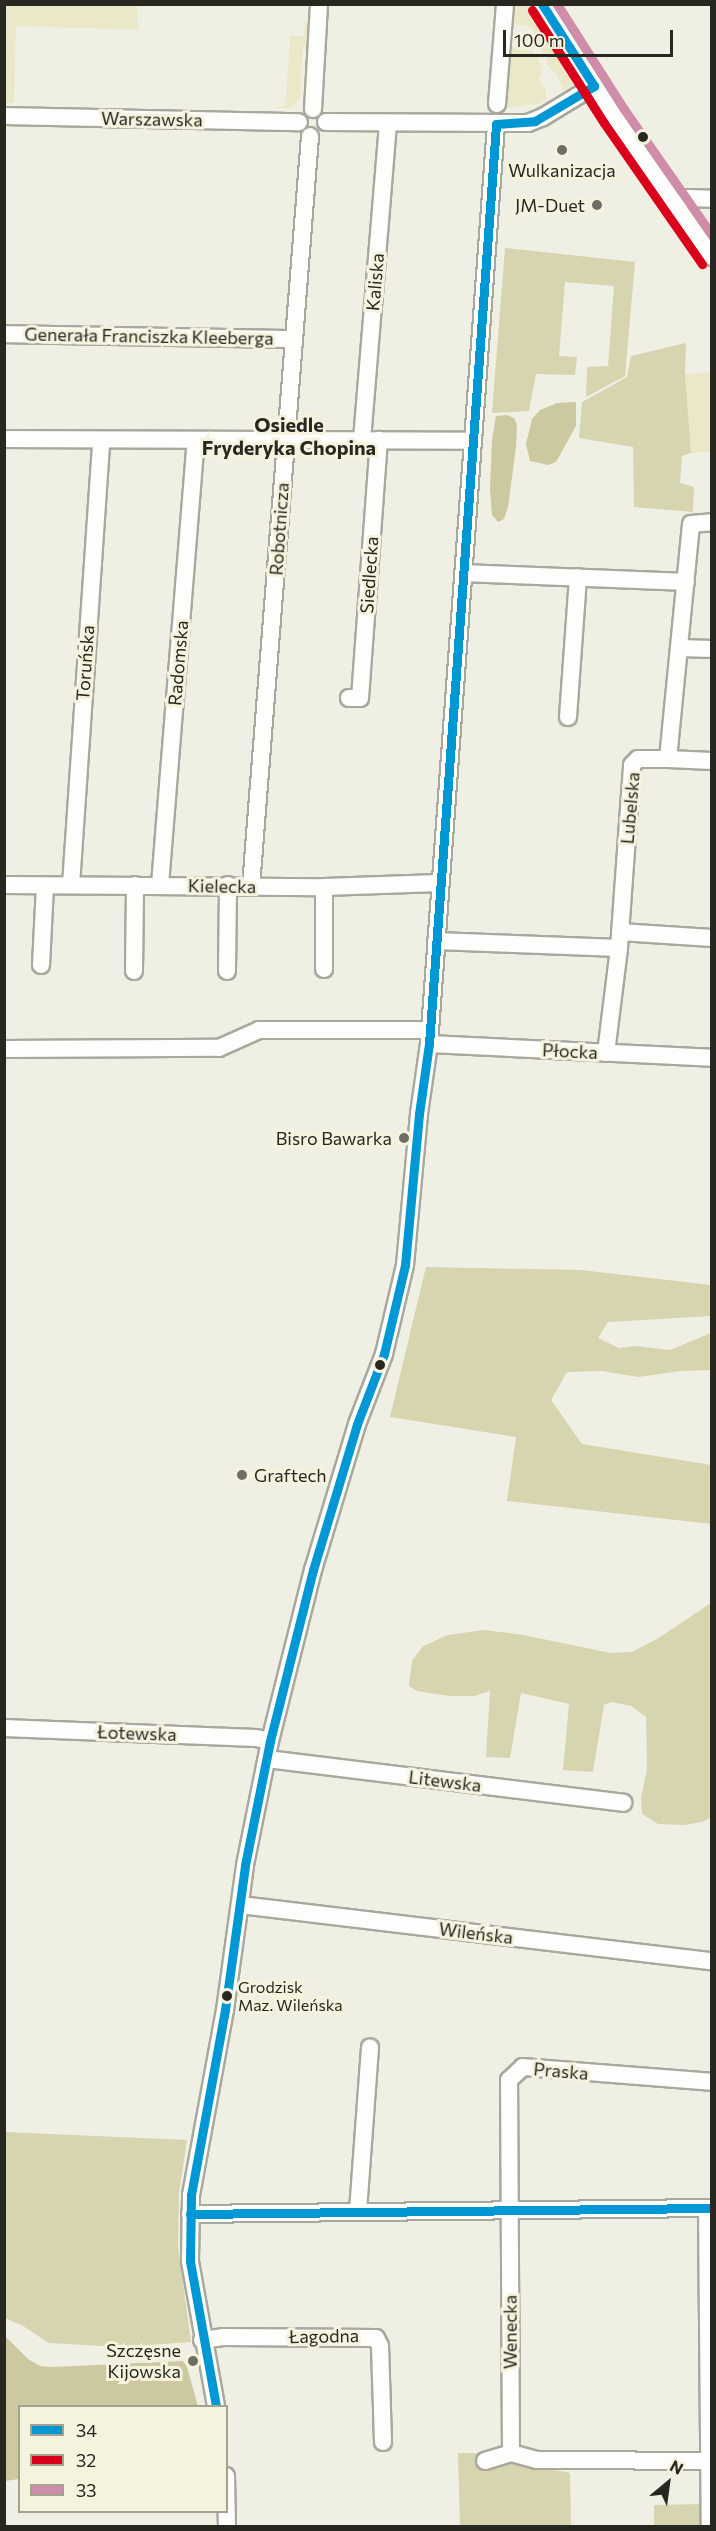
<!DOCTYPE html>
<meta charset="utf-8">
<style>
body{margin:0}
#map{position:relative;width:716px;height:2531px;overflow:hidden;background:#f0efe3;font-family:Commissioner,sans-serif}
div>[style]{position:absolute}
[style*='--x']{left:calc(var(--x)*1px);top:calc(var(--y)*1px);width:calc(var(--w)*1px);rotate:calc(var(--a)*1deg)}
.green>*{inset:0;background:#ebe8ca}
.forest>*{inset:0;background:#d7d4b0}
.water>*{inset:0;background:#ccc89f}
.roads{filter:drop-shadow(2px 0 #a8a89f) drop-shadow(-2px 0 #a8a89f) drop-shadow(0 2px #a8a89f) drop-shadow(0 -2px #a8a89f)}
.minor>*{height:16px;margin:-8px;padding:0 8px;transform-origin:8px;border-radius:8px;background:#fdfdfb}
.bus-1>*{height:9px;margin:-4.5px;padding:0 4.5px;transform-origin:4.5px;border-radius:4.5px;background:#0098d4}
.bus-2>*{height:9px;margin:-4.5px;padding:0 4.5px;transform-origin:4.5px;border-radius:4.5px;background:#da001b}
.bus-3>*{height:9px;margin:-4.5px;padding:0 4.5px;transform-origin:4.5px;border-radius:4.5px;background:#cf8da9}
.dots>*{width:16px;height:16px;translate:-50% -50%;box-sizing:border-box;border:3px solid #f5f3de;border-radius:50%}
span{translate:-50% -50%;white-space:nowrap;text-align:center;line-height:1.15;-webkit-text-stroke:6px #f5f3de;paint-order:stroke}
.bus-label{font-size:16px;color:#282820}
.left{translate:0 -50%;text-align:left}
.street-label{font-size:18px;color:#282820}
.poi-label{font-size:18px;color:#282820}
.right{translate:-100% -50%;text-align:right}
.neighbourhood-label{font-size:20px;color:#282820;font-weight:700}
.frame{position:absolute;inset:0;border:6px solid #282820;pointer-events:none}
.legend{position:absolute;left:18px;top:2405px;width:210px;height:108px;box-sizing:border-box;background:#f5f3de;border:2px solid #a3a292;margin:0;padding:8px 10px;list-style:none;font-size:18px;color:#282820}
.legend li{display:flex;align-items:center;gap:12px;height:30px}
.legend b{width:30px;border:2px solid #a3a292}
.north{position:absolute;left:638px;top:2453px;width:60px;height:60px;-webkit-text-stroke:4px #f5f3de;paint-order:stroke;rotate:29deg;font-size:16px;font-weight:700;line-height:24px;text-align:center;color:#282820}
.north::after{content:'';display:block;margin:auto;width:21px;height:27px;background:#282820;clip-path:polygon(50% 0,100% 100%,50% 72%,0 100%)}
.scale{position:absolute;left:503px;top:30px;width:170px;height:27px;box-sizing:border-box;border:3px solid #282820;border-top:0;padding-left:8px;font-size:18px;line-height:21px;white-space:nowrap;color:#282820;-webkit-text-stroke:4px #f5f3de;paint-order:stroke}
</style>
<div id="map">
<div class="green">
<div style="clip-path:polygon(4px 5px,137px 5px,138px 30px,16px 26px,14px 103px,5px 103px)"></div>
<div style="clip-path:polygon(513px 5px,531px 5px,556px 46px,573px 76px,571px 85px,563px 91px,558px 76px,547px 65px,548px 57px,536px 45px,532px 29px,524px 25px,517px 25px,511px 18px)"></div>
<div style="clip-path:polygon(305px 20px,309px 23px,307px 45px,303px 46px,300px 99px,290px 108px,271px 108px,285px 106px,290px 40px,288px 36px,304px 36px)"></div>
<div style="clip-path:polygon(509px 43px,516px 49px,533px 51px,543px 67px,539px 80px,546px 90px,546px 99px,538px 104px,500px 109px)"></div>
<div style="clip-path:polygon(711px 372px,711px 452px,691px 453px,685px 374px)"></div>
</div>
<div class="forest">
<div style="clip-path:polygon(505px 248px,635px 262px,625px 376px,586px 397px,587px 367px,608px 366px,614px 286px,565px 282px,559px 356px,577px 357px,575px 375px,536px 374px,529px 411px,492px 413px)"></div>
<div style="clip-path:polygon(686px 343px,685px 374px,691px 453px,682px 456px,680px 483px,694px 487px,693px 512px,634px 507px,633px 447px,579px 438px,582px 402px,627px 377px,631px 356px)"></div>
<div style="clip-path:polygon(426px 1267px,581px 1270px,711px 1285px,711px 1316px,608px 1322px,598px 1338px,619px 1348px,636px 1346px,670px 1350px,711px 1333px,711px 1370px,680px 1371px,638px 1377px,602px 1371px,567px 1372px,551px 1400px,582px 1444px,711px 1465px,711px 1524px,507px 1501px,516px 1437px,390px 1417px)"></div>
<div style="clip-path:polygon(711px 1603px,712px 1817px,702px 1822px,684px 1825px,658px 1824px,642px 1814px,641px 1798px,647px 1769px,646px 1717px,631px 1706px,612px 1702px,604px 1705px,593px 1772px,563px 1770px,569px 1704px,521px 1693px,510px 1758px,486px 1757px,490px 1691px,475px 1696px,449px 1696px,417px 1691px,409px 1686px,412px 1661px,423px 1646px,448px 1635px,484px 1630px,523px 1635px,611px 1653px,632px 1652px,657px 1639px)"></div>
<div style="clip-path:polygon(5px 2132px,187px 2140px,179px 2193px,178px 2246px,191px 2342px,120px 2347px,49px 2343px,23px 2326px,5px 2318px)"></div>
<div style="clip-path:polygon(458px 2453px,490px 2453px,507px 2460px,570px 2473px,571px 2526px,460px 2526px)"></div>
<div style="clip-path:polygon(703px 2504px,702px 2526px,654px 2526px,654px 2505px)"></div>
</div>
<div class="water">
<div style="clip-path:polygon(576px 402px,576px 426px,556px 462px,548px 465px,530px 461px,526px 444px,532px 419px,540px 410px,557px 403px)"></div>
<div style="clip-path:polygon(507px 415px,514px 418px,517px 425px,516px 447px,508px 507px,504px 519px,498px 522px,492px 515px,490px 489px,492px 440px,496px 416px)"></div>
<div style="clip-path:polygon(5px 2336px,28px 2359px,40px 2366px,52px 2367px,183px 2361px,187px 2367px,198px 2406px,20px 2406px,19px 2479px,5px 2481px)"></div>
</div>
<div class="roads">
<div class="minor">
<div style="--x:542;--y:4;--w:133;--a:57.3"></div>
<div style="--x:614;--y:116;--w:172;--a:55.2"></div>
<div style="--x:497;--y:104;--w:100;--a:-85.4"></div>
<div style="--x:313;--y:109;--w:105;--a:-86.7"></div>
<div style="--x:4;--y:116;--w:295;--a:1.2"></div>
<div style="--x:326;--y:122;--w:202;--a:0.3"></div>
<div style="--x:528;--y:123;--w:16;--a:-22"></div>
<div style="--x:543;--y:117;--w:60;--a:-31.3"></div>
<div style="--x:675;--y:204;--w:15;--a:-23"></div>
<div style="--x:689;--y:198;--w:23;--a:2"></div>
<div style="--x:4;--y:334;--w:289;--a:1"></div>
<div style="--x:4;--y:439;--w:468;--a:0.2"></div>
<div style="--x:362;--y:440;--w:318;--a:-85.3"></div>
<div style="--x:464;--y:573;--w:222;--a:2.3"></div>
<div style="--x:680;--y:648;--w:32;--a:2"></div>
<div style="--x:349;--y:698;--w:11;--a:0"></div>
<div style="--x:360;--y:698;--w:259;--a:-85.8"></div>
<div style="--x:568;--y:717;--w:140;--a:-85.9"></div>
<div style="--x:668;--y:759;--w:44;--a:2.6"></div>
<div style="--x:4;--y:885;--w:320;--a:0.4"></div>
<div style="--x:324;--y:887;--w:115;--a:-2"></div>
<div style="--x:71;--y:885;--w:445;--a:-86.1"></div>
<div style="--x:160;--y:885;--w:446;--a:-85.4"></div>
<div style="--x:251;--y:886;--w:752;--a:-85.5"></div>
<div style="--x:324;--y:887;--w:82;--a:90"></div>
<div style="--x:620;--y:932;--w:92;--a:3.7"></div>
<div style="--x:436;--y:941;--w:183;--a:2.2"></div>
<div style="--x:41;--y:965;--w:79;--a:-87.1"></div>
<div style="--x:134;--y:971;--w:86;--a:-89.3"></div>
<div style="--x:227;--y:971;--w:86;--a:-89.3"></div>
<div style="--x:429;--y:1044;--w:283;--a:2.8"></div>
<div style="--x:4;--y:1049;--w:215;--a:-0.3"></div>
<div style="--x:219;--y:1048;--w:44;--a:-24.2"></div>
<div style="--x:259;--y:1030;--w:171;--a:0"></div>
<div style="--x:606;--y:1053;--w:106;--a:-82.9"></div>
<div style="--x:619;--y:948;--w:183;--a:-85.9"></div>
<div style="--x:632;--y:765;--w:8;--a:-45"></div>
<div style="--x:638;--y:759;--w:30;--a:0"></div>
<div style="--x:668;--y:759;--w:236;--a:-84.4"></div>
<div style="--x:691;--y:524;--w:21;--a:-5"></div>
<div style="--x:4;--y:1728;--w:252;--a:2.3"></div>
<div style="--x:256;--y:1738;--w:14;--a:12"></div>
<div style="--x:267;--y:1759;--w:359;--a:7"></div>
<div style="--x:240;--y:1905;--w:475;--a:6.8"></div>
<div style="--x:707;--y:2208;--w:318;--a:89.5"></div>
<div style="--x:358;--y:2211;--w:164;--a:-85.8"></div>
<div style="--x:190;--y:2214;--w:522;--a:-0.66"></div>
<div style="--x:202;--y:2340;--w:21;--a:-8"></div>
<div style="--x:223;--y:2337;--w:153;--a:0.4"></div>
<div style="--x:376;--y:2338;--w:9;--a:63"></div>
<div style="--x:380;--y:2346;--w:96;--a:88.2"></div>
<div style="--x:216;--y:2406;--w:147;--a:-100.2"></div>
<div style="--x:190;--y:2261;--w:66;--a:-89.1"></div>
<div style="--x:191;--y:2195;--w:188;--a:-79.6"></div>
<div style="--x:225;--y:2010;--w:146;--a:-82.1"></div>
<div style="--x:245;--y:1865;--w:126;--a:-78.6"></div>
<div style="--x:270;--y:1741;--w:176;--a:-75.9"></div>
<div style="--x:313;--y:1570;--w:152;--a:-73.2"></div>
<div style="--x:357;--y:1424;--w:75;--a:-68.9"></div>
<div style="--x:384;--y:1354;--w:91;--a:-76.7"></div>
<div style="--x:405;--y:1265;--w:152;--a:-84.7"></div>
<div style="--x:419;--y:1114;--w:71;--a:-81.9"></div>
<div style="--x:429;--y:1044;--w:922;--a:-85.83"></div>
<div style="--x:511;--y:2453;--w:373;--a:-90.3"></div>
<div style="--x:509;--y:2080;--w:19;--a:-43"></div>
<div style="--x:523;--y:2067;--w:190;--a:4.5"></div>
<div style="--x:485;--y:2461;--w:27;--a:-17"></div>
<div style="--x:511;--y:2453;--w:27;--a:15"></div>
<div style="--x:537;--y:2460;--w:175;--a:0.3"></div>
<div style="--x:226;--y:2476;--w:50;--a:88.9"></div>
</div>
</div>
<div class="bus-1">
<div style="--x:190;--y:2214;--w:522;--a:-0.66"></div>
<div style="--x:216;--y:2406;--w:147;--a:-100.2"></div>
<div style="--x:190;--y:2261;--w:66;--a:-89.1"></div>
<div style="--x:191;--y:2195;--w:188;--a:-79.6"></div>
<div style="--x:225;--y:2010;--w:146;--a:-82.1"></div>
<div style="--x:245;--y:1865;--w:126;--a:-78.6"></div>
<div style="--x:270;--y:1741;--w:176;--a:-75.9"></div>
<div style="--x:313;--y:1570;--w:152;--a:-73.2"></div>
<div style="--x:357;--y:1424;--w:75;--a:-68.9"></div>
<div style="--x:384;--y:1354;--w:91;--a:-76.7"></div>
<div style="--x:405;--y:1265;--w:152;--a:-84.7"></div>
<div style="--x:419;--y:1114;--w:71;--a:-81.9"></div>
<div style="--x:429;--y:1044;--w:922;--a:-85.83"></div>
<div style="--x:496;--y:124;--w:39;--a:-4"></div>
<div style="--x:535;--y:121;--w:69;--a:-30.7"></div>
<div style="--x:594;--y:86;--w:97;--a:-122.4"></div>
</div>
<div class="bus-2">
<div style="--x:532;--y:10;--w:134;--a:57.5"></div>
<div style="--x:604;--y:123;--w:172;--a:55.2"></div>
</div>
<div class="bus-3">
<div style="--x:557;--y:4;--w:125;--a:57.5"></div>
<div style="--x:624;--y:109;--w:154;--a:55.1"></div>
</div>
<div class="dots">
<div style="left:643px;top:137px;background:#282820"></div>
<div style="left:562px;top:150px;background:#6e6e64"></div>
<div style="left:597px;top:205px;background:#6e6e64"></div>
<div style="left:404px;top:1138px;background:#6e6e64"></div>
<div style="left:380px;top:1365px;background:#282820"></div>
<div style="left:242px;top:1475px;background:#6e6e64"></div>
<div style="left:227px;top:1996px;background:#282820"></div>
<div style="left:193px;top:2361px;background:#6e6e64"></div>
</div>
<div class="bus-label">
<span class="left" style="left:238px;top:1996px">Grodzisk<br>Maz. Wileńska</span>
</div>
<div class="street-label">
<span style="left:152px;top:119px;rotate:1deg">Warszawska</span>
<span style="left:375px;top:282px;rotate:-85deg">Kaliska</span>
<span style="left:149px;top:336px;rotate:1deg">Generała Franciszka Kleeberga</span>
<span style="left:279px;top:529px;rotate:-86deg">Robotnicza</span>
<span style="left:369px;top:575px;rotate:-86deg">Siedlecka</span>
<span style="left:85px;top:663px;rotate:-86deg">Toruńska</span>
<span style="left:178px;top:663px;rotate:-85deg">Radomska</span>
<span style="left:630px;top:808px;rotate:-85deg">Lubelska</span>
<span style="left:222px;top:886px;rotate:1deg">Kielecka</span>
<span style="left:570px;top:1051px;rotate:3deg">Płocka</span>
<span style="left:137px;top:1733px;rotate:2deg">Łotewska</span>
<span style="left:445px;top:1781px;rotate:7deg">Litewska</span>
<span style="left:476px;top:1933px;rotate:7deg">Wileńska</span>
<span style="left:561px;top:2071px;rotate:5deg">Praska</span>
<span style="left:510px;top:2332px;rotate:-90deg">Wenecka</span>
<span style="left:324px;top:2336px;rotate:-1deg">Łagodna</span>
</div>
<div class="poi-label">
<span style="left:562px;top:170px">Wulkanizacja</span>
<span class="right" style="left:585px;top:205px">JM-Duet</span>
<span class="right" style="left:392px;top:1138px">Bisro Bawarka</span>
<span class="left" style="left:254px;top:1475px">Graftech</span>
<span class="right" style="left:181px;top:2361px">Szczęsne<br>Kijowska</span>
</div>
<div class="neighbourhood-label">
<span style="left:289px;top:436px">Osiedle<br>Fryderyka Chopina</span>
</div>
<div class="frame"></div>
<ul class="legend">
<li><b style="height:8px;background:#0098d4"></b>34</li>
<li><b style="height:8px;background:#da001b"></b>32</li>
<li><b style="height:8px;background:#cf8da9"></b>33</li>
</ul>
<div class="north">N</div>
<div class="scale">100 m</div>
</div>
